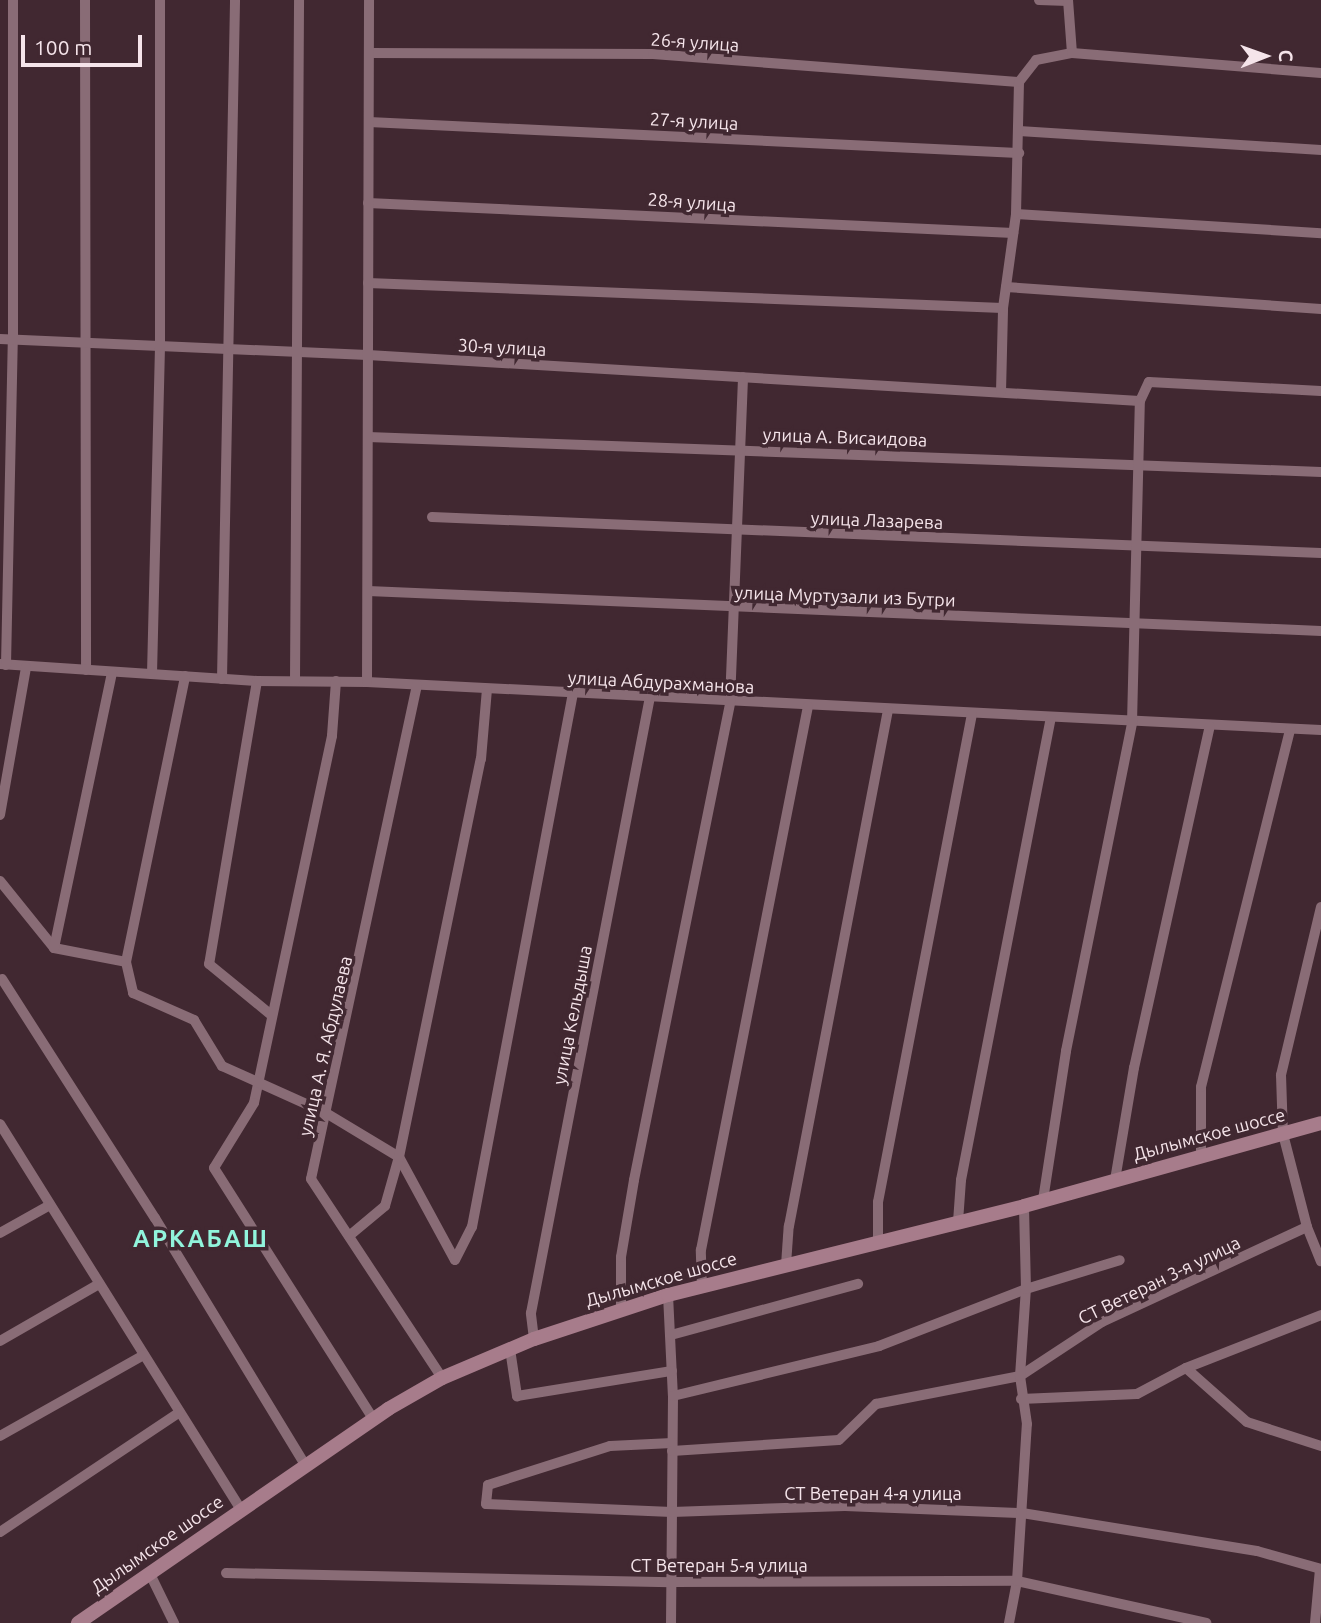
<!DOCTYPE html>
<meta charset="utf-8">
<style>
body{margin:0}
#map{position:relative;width:1321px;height:1623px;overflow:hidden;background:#412831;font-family:Ubuntu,sans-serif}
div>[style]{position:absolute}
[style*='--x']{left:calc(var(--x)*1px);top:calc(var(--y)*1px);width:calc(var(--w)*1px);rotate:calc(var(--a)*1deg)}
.street>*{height:10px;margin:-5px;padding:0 5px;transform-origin:5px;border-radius:5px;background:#896c76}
.secondary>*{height:14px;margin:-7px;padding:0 7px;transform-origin:7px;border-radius:7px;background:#a77c8b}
span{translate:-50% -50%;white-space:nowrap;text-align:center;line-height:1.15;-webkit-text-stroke:7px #412831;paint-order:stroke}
.street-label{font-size:18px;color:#f5e4ea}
.district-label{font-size:24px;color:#91f4dc;font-weight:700;letter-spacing:2px}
.north{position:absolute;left:1230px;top:21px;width:70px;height:70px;-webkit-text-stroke:5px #412831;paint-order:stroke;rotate:89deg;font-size:19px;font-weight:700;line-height:28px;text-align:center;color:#f5e4ea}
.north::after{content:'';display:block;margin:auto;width:24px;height:32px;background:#f5e4ea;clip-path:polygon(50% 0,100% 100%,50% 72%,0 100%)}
.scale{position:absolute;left:21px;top:35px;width:121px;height:32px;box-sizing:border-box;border:4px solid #f5e4ea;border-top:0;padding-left:9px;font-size:21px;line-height:24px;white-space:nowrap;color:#f5e4ea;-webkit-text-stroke:5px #412831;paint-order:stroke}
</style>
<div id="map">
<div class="street">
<div style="--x:85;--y:0;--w:670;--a:89.91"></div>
<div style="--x:1039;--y:0;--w:29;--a:2"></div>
<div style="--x:1068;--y:0;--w:53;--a:85.7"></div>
<div style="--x:369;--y:53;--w:284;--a:0.2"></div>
<div style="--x:653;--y:54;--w:367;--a:4.4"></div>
<div style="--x:369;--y:122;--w:651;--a:2.73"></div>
<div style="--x:1019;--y:131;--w:303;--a:3.6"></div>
<div style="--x:368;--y:203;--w:646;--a:2.66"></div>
<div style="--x:1016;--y:214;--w:306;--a:3.6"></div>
<div style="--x:368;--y:283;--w:635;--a:2.25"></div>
<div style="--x:1006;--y:287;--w:316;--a:4"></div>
<div style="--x:0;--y:339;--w:368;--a:2.5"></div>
<div style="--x:368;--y:355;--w:773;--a:3.41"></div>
<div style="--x:1140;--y:401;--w:21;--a:-65"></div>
<div style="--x:1149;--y:382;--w:172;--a:3"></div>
<div style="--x:1001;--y:392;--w:84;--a:-88.6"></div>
<div style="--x:1003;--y:308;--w:95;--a:-82.1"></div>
<div style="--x:1016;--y:214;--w:132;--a:-88.7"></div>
<div style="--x:1019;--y:82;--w:28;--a:-52"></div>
<div style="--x:1036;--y:60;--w:37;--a:-11"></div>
<div style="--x:1072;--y:53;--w:250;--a:4.6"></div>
<div style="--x:368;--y:437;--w:954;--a:2.1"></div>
<div style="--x:432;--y:517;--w:890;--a:2.32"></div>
<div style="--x:368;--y:591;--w:954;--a:2.4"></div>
<div style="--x:0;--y:664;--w:258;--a:3.8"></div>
<div style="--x:257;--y:681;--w:110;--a:0.5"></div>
<div style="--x:367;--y:682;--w:955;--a:2.88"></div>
<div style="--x:6;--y:665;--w:325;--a:-88.8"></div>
<div style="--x:13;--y:340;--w:340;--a:-90"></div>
<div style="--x:152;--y:674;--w:327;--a:-88.6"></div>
<div style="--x:160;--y:347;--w:347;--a:-90"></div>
<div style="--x:222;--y:679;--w:679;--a:-88.9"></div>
<div style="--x:257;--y:681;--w:287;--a:99.6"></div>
<div style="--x:209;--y:964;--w:79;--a:39.3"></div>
<div style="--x:295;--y:681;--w:681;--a:-89.66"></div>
<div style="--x:336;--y:681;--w:55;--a:94.2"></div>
<div style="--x:332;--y:736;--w:375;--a:102"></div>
<div style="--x:254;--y:1103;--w:76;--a:121.6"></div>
<div style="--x:214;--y:1168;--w:297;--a:57.6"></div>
<div style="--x:367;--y:682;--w:682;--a:-89.83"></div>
<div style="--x:417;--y:685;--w:505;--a:102.11"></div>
<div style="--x:311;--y:1179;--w:238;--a:56.6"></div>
<div style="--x:0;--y:815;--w:150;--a:-80"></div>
<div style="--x:0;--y:881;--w:86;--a:51.1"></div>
<div style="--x:54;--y:948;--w:73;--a:11"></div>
<div style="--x:126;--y:962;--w:32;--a:77"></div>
<div style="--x:133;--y:993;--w:67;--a:23.9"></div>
<div style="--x:194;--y:1020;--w:54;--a:58.7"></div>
<div style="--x:222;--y:1066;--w:114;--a:24.3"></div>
<div style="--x:326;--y:1113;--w:85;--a:31.1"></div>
<div style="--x:399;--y:1157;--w:117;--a:61.5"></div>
<div style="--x:1321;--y:907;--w:173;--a:103.4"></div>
<div style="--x:1281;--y:1075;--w:59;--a:88.1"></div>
<div style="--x:1283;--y:1134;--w:96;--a:75.5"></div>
<div style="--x:1307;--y:1227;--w:37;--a:68"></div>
<div style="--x:54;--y:948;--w:282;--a:-78.1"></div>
<div style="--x:126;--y:962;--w:292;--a:-78.3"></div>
<div style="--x:2;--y:979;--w:284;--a:57.4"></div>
<div style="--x:155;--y:1218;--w:289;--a:58.7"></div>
<div style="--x:0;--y:1124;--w:454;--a:58"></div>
<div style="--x:1201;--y:1156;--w:69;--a:-90"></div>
<div style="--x:1201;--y:1087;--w:369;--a:-76"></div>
<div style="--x:1115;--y:1180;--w:114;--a:-80.4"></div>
<div style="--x:1134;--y:1068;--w:350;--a:-77.5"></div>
<div style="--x:1043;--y:1200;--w:151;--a:-81.2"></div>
<div style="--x:1066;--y:1051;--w:335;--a:-78.6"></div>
<div style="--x:1132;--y:723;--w:322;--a:-88.6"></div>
<div style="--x:958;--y:1222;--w:42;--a:-85.9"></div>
<div style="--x:961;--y:1180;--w:470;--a:-79"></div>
<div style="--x:0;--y:1233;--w:57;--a:-29.2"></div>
<div style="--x:349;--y:1236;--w:47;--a:-39.8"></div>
<div style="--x:385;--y:1206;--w:51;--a:-74.1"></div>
<div style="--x:399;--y:1157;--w:406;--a:-78.4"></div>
<div style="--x:481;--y:759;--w:70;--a:-85.1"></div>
<div style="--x:878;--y:1242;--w:40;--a:-90"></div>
<div style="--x:878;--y:1202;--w:497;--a:-79.1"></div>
<div style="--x:455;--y:1260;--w:37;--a:-63"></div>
<div style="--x:472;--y:1227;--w:543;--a:-79.29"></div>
<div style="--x:786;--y:1265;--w:39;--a:-86"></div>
<div style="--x:789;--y:1226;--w:525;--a:-79.14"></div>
<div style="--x:702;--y:1286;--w:36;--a:-92"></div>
<div style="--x:701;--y:1250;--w:554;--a:-78.87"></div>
<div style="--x:668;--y:1295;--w:101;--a:87.2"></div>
<div style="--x:673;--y:1396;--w:227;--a:90.5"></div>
<div style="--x:621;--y:1308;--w:51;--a:-90"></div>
<div style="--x:621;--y:1257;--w:78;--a:-80.4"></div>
<div style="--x:634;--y:1180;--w:488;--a:-78.6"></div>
<div style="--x:730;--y:702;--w:325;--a:-87.7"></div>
<div style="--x:671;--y:1335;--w:194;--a:-15.3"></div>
<div style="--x:534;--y:1339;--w:26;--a:-97"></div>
<div style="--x:531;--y:1313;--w:627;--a:-79.07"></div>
<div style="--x:0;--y:1341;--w:114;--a:-29.9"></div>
<div style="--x:510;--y:1349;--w:48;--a:81.5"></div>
<div style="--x:517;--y:1396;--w:157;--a:-9.2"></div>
<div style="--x:1186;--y:1368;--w:81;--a:41.5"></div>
<div style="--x:1247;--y:1422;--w:78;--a:18"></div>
<div style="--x:673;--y:1396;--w:212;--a:-13.6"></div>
<div style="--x:879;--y:1346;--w:158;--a:-21.2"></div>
<div style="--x:1026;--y:1289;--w:98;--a:-17.1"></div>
<div style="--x:1021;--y:1399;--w:116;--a:-2.5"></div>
<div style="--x:1137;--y:1394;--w:55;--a:-28"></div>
<div style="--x:1186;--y:1368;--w:145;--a:-21.4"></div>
<div style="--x:0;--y:1436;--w:165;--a:-29.4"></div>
<div style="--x:672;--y:1443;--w:62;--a:177.2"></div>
<div style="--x:610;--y:1446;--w:128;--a:162.3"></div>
<div style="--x:488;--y:1485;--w:19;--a:96"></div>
<div style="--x:486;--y:1504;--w:186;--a:2.5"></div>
<div style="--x:672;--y:1512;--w:173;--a:-2"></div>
<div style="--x:845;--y:1506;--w:177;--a:2.3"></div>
<div style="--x:1022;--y:1513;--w:238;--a:9.2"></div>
<div style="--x:1257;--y:1551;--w:66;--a:15.7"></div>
<div style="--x:672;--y:1451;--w:167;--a:-3.8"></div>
<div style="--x:839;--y:1440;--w:52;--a:-44.2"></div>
<div style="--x:876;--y:1404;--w:147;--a:-11"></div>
<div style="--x:1020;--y:1376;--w:98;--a:-33.4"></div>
<div style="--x:1102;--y:1322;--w:226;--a:-24.9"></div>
<div style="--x:0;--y:1532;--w:216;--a:-33.7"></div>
<div style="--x:226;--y:1573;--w:445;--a:1.2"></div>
<div style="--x:671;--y:1582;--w:346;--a:-0.2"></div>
<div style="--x:1017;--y:1581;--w:194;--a:12.5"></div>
<div style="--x:150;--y:1574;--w:55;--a:63.9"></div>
<div style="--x:1009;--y:1623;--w:43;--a:-79.2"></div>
<div style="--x:1017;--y:1581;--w:157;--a:-86.4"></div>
<div style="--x:1027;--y:1424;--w:49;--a:-98.3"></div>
<div style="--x:1020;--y:1376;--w:87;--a:-86.1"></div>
<div style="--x:1026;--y:1289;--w:83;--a:-91.4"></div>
<div style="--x:1315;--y:1623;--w:54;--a:-84.7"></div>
</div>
<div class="secondary">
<div style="--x:78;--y:1623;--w:377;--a:-34.6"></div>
<div style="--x:388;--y:1409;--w:62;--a:-29.9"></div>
<div style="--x:442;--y:1378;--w:100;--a:-23"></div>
<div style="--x:534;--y:1339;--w:141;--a:-18.2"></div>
<div style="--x:668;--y:1295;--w:367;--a:-14"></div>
<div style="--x:1024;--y:1206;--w:308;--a:-15.6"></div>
</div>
<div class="street-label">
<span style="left:695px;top:42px;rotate:4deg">26-я улица</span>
<span style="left:694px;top:121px;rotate:3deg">27-я улица</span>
<span style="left:692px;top:202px;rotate:4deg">28-я улица</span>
<span style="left:502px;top:347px;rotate:3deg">30-я улица</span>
<span style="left:845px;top:437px;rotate:2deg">улица А. Висаидова</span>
<span style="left:877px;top:520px;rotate:2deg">улица Лазарева</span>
<span style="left:845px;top:596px;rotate:2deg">улица Муртузали из Бутри</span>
<span style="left:661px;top:682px;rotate:3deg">улица Абдурахманова</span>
<span style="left:572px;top:1015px;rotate:-79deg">улица Кельдыша</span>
<span style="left:325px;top:1046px;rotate:-77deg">улица А. Я. Абдулаева</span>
<span style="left:1209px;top:1134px;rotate:-15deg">Дылымское шоссе</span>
<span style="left:661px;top:1279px;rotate:-16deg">Дылымское шоссе</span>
<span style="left:1159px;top:1280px;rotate:-26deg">СТ Ветеран 3-я улица</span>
<span style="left:873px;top:1493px">СТ Ветеран 4-я улица</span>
<span style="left:157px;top:1544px;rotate:-35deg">Дылымское шоссе</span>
<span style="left:719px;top:1565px">СТ Ветеран 5-я улица</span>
</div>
<div class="district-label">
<span style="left:201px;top:1239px">АРКАБАШ</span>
</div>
<div class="north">С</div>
<div class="scale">100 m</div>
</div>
